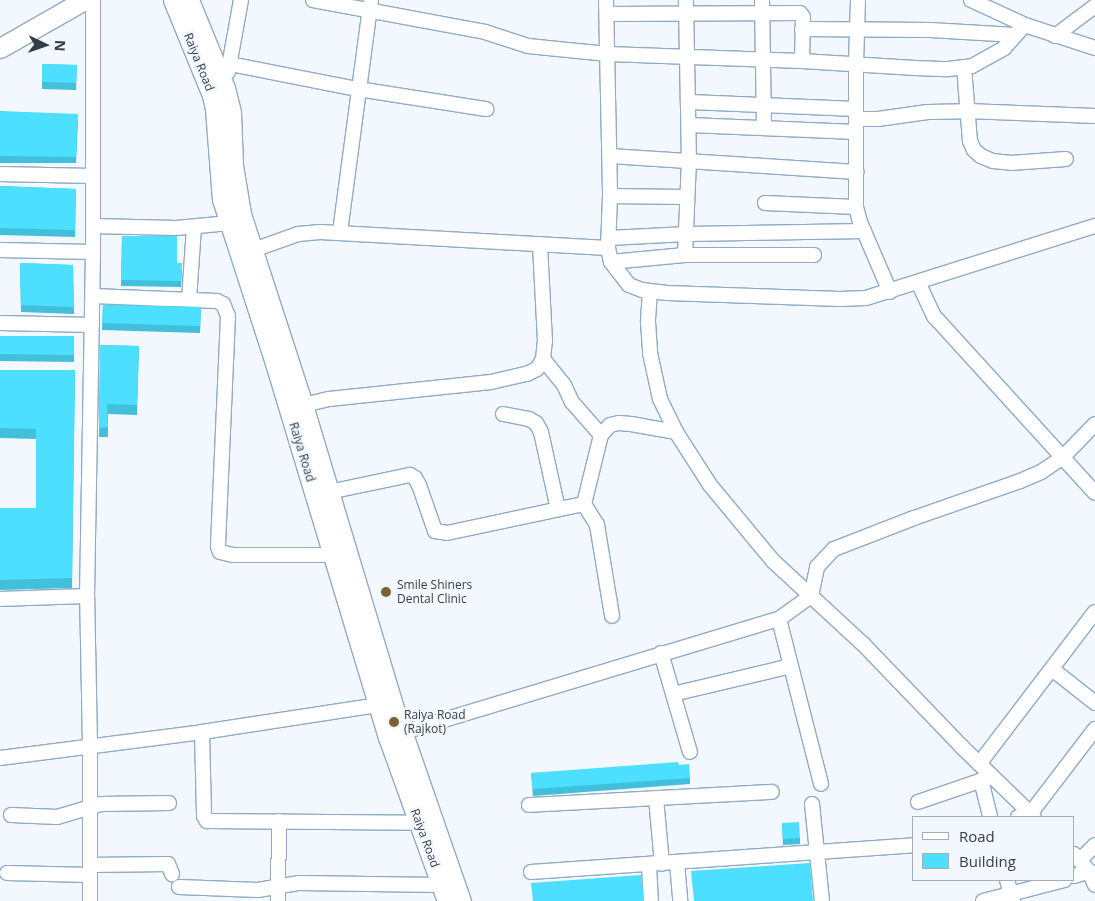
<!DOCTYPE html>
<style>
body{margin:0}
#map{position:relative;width:1095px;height:901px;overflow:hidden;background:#f2f8fd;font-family:"Open Sans",sans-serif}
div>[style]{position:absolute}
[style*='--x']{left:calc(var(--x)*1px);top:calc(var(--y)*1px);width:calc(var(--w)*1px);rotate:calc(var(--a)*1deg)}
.roads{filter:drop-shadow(1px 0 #91abc6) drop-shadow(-1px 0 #91abc6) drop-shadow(0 1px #91abc6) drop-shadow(0 -1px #91abc6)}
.street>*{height:14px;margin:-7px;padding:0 7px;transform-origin:7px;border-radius:7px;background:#fff}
.secondary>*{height:19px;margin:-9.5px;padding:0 9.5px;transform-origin:9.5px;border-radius:9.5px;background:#fff}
.wall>*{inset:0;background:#42c0db}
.building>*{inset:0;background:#4ddfff}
.dots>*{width:14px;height:14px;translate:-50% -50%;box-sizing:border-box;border:2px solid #f2f8fd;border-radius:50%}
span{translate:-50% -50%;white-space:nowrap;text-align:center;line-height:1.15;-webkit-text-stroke:4.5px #f2f8fd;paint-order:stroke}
.street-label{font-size:12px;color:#333e49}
.poi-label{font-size:12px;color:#333e49}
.left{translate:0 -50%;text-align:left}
.legend{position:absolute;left:912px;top:816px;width:162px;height:65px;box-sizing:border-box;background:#f2f8fd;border:1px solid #a6aeb5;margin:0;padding:6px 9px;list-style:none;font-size:15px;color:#333e49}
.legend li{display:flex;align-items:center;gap:10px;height:25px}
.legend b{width:25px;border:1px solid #a6aeb5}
.north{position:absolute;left:20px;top:20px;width:50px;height:50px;-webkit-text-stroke:4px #f2f8fd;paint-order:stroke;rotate:93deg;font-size:14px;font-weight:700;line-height:20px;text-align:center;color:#333e49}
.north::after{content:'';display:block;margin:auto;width:18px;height:22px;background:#333e49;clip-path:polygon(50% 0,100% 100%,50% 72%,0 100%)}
</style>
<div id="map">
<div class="roads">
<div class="street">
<div style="--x:313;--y:0;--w:175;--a:10.5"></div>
<div style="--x:485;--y:32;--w:45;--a:18"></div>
<div style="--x:528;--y:46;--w:80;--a:5.7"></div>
<div style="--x:608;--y:54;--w:194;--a:2.1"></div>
<div style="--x:802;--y:61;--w:113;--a:3.5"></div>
<div style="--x:915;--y:68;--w:33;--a:2"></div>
<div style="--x:948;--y:69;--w:24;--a:-7"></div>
<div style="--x:972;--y:66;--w:37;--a:-29"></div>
<div style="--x:1004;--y:48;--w:31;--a:-48"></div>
<div style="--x:606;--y:0;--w:196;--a:88.8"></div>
<div style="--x:610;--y:196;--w:52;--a:92.2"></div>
<div style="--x:608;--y:248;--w:14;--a:78"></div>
<div style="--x:611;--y:262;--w:29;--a:52"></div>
<div style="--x:629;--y:285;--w:14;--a:21"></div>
<div style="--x:642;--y:290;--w:25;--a:7"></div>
<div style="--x:667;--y:293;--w:173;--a:2"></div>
<div style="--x:840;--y:299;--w:26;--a:-2"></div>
<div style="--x:866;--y:298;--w:240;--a:-17.5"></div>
<div style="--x:762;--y:0;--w:128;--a:89.1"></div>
<div style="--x:858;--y:0;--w:63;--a:91.8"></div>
<div style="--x:856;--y:63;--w:144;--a:90"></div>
<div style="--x:856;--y:207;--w:16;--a:75"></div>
<div style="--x:860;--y:222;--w:76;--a:66.8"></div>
<div style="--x:971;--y:0;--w:60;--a:24.8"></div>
<div style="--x:1025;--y:25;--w:74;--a:18.2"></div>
<div style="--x:607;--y:14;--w:193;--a:-0.3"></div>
<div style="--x:800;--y:13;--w:5;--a:53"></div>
<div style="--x:803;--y:17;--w:44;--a:91.3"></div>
<div style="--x:802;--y:29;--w:128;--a:0.4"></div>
<div style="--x:930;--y:30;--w:86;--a:3.3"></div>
<div style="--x:1055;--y:36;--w:50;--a:-36.9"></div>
<div style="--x:230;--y:64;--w:130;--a:11.1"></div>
<div style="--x:358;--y:89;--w:130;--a:8.9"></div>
<div style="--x:964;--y:67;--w:74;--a:85.4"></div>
<div style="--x:970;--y:141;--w:10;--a:66"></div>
<div style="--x:974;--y:150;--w:9;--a:41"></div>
<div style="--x:981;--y:156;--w:13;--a:23"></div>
<div style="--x:993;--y:161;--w:18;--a:6"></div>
<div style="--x:1011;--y:163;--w:55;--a:-4.2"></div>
<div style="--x:228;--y:72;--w:73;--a:-79.8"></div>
<div style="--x:690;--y:102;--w:166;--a:2.4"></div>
<div style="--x:856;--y:119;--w:22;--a:0"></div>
<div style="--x:878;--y:119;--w:50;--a:-8"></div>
<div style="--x:928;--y:112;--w:39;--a:-1"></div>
<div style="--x:967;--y:111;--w:128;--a:2.2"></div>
<div style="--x:689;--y:125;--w:167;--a:2.4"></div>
<div style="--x:610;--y:156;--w:247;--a:3.7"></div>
<div style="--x:0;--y:174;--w:93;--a:1.2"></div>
<div style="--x:610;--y:196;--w:76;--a:0.8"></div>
<div style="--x:765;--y:203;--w:91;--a:2.5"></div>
<div style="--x:93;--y:226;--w:83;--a:1.4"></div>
<div style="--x:176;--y:228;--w:54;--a:-5.3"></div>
<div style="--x:340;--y:232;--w:234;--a:-82.4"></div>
<div style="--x:609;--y:238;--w:78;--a:-2.9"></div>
<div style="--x:687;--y:234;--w:177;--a:-1"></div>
<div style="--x:0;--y:250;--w:93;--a:1.2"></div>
<div style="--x:245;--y:253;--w:56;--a:-19.7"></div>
<div style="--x:298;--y:234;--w:22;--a:-5"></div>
<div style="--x:320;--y:232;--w:288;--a:3.2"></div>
<div style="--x:685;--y:255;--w:94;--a:-87.6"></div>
<div style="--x:689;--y:161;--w:161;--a:-91.1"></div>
<div style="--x:611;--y:262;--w:74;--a:-5.4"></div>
<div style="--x:685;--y:255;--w:129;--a:0"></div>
<div style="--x:918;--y:282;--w:38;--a:65"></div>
<div style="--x:934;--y:316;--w:239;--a:47.7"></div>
<div style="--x:650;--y:291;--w:31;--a:94"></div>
<div style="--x:648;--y:322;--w:31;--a:86"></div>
<div style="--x:650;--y:353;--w:47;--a:77.7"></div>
<div style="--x:660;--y:399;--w:37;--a:64"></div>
<div style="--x:676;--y:432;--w:63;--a:57.3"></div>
<div style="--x:710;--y:485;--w:99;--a:50.3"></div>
<div style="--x:773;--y:561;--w:122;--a:42.7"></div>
<div style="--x:863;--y:644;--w:143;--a:46.1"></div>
<div style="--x:962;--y:747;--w:100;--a:44.2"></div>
<div style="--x:93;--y:296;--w:124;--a:2.3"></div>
<div style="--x:217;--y:301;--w:7;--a:27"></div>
<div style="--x:223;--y:304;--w:13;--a:67"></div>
<div style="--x:228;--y:316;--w:231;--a:92.5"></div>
<div style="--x:218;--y:547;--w:5;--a:68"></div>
<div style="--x:220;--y:552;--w:13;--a:13"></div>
<div style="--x:233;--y:555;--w:108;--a:0"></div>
<div style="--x:189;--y:300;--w:73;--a:-86.1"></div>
<div style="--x:0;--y:323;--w:92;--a:1.2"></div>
<div style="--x:543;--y:359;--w:33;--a:51"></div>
<div style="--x:564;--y:385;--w:19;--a:65"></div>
<div style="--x:572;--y:402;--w:44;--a:48.7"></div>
<div style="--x:303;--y:405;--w:27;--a:-13"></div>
<div style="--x:329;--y:399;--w:163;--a:-6"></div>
<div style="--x:491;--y:382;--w:37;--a:-13"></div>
<div style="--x:527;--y:374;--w:11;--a:-27"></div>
<div style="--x:537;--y:369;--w:12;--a:-59"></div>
<div style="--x:543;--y:359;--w:18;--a:-84"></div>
<div style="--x:545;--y:341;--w:97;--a:-93"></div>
<div style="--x:503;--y:414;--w:26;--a:11"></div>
<div style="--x:529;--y:419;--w:8;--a:30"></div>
<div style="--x:536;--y:423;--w:10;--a:61"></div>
<div style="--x:541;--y:432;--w:79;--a:77.6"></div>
<div style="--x:329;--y:492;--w:83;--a:-11.9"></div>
<div style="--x:410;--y:475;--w:6;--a:31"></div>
<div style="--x:415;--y:478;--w:8;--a:60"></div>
<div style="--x:419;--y:485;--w:49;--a:70.8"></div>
<div style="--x:435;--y:531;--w:12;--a:9"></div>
<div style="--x:447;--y:533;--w:140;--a:-12"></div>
<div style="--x:584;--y:504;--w:71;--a:-76.2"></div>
<div style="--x:601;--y:435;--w:13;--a:-48"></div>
<div style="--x:610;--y:425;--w:9;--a:-13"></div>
<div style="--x:619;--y:423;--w:12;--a:5"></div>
<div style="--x:631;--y:424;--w:46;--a:10.1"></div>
<div style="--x:584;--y:504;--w:25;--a:58"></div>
<div style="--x:597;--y:525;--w:92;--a:80.6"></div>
<div style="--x:0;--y:599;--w:87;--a:-2"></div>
<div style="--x:779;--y:619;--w:170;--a:75.7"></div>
<div style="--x:661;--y:653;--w:103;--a:73.7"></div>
<div style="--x:1052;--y:669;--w:55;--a:38.3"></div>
<div style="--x:673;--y:694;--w:121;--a:-13.3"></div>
<div style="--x:202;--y:732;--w:84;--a:88.6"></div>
<div style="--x:204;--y:816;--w:6;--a:59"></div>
<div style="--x:207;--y:821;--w:212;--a:0.5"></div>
<div style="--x:394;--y:735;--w:402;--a:-16.8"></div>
<div style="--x:779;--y:619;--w:39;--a:-36"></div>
<div style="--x:811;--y:596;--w:30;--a:-78"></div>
<div style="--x:817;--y:567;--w:25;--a:-47"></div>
<div style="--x:834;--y:549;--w:86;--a:-21.2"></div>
<div style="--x:914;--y:518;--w:112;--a:-19.2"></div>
<div style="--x:1020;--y:481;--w:23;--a:-23"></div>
<div style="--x:1041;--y:472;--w:25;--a:-34"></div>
<div style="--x:1062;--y:458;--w:47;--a:-45.9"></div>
<div style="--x:0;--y:758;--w:204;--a:-7.3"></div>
<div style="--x:202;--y:732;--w:179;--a:-8.7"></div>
<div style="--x:979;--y:764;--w:191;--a:-52.7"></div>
<div style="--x:981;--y:780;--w:38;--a:76"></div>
<div style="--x:656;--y:798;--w:66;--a:84.8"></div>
<div style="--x:918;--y:802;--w:77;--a:-18.9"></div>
<div style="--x:812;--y:804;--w:98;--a:84.1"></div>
<div style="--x:529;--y:805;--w:243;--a:-3.1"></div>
<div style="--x:11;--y:815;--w:46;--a:2.5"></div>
<div style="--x:57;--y:817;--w:46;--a:-16.5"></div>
<div style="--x:101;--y:804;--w:68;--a:-0.8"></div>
<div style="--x:1018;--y:817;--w:12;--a:-14"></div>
<div style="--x:1030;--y:814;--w:107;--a:-52.6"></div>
<div style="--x:1074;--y:854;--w:23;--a:49"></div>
<div style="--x:1089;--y:871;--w:15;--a:67"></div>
<div style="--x:1080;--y:860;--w:21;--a:-45"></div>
<div style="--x:677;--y:863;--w:38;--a:85"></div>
<div style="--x:90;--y:865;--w:78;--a:-0.7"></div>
<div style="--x:168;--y:864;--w:11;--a:68"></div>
<div style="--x:649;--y:865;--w:36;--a:87"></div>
<div style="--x:531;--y:872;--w:384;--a:-4"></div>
<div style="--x:7;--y:873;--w:83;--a:1.4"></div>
<div style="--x:1074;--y:876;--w:16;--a:-18"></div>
<div style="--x:1007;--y:880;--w:22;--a:74"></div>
<div style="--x:179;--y:887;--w:79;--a:2.2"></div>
<div style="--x:258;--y:890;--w:42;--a:-9.7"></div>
<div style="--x:299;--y:883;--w:142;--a:0.8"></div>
<div style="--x:90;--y:901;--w:155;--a:-90"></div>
<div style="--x:90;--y:746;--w:150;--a:-91.1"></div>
<div style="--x:87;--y:596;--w:344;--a:-89"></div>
<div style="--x:93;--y:252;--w:252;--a:-90"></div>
<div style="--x:278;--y:901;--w:80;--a:-89.3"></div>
<div style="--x:983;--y:901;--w:84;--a:-14.5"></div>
</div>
<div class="secondary">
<div style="--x:173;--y:0;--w:103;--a:67.7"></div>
<div style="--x:212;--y:95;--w:14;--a:78"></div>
<div style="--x:215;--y:109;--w:90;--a:85.6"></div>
<div style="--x:222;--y:199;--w:172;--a:72.1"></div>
<div style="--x:275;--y:363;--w:391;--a:73.2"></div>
<div style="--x:388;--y:737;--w:174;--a:70.2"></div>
<div style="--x:189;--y:0;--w:95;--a:67.8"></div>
<div style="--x:225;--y:88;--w:25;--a:76"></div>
<div style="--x:231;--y:112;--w:53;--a:87.8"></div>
<div style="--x:233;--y:165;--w:50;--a:80.7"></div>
<div style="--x:241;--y:214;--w:201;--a:72"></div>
<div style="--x:303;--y:405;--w:310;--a:73.3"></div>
<div style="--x:392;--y:702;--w:211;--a:70.9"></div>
<div style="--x:0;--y:48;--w:97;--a:-29.7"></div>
</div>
</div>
<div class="wall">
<div style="clip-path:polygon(42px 64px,77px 65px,76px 90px,42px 89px)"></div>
<div style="clip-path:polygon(0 111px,78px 120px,76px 163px,0 163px)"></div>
<div style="clip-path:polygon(0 186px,76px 189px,75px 237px,0 235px)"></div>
<div style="clip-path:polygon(122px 236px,177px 263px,182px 270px,181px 287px,121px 286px)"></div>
<div style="clip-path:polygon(20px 263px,73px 265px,74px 314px,21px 312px)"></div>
<div style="clip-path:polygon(103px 305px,201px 307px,200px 333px,102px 330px)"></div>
<div style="clip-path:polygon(0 336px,74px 336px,74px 362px,0 361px)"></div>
<div style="clip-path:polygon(100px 345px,139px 346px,137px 415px,108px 414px,108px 437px,99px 437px)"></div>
<div style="clip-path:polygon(0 370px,75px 370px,72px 588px,0 590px,0 508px,36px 508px,36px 439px,0 438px)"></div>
<div style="clip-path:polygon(679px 765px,690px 778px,690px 784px,533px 796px,531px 773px)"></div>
<div style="clip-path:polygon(782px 823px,800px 838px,800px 844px,783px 845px)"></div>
</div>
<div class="building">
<div style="clip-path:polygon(42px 64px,77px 65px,76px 83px,42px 82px)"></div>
<div style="clip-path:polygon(0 111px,78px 114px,76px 157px,0 156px)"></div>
<div style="clip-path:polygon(0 186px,76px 189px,75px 230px,0 228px)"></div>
<div style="clip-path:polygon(122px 236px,177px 236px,177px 263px,182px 263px,181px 281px,121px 280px)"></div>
<div style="clip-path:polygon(20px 263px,73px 265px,74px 307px,21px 305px)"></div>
<div style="clip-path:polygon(103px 305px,201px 307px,200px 326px,102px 323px)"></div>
<div style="clip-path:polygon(0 336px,74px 336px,74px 355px,0 354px)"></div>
<div style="clip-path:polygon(100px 345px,139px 346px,137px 405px,107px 404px,108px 427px,99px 428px)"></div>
<div style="clip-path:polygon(0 370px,75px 370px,72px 578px,0 580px,0 508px,36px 508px,36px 429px,0 428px)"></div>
<div style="clip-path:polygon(678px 762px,679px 765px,689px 764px,690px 778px,533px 789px,531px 773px)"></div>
<div style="clip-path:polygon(799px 822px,800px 838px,783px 839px,782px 823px)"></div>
<div style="clip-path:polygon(810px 863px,813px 901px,694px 901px,691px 871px)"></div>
<div style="clip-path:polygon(641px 875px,644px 901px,533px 901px,531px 883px)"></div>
</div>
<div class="dots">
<div style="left:386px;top:592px;background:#7b6133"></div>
<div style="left:394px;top:722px;background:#7b6133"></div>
</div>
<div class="street-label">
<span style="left:199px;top:62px;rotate:68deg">Raiya Road</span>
<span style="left:302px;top:452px;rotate:73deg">Raiya Road</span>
<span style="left:425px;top:838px;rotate:70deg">Raiya Road</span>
</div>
<div class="poi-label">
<span class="left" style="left:397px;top:592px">Smile Shiners<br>Dental Clinic</span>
<span class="left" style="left:404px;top:722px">Raiya Road<br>(Rajkot)</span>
</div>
<ul class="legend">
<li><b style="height:6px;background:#fff"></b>Road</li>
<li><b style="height:14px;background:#4ddfff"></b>Building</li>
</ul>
<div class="north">N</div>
</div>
